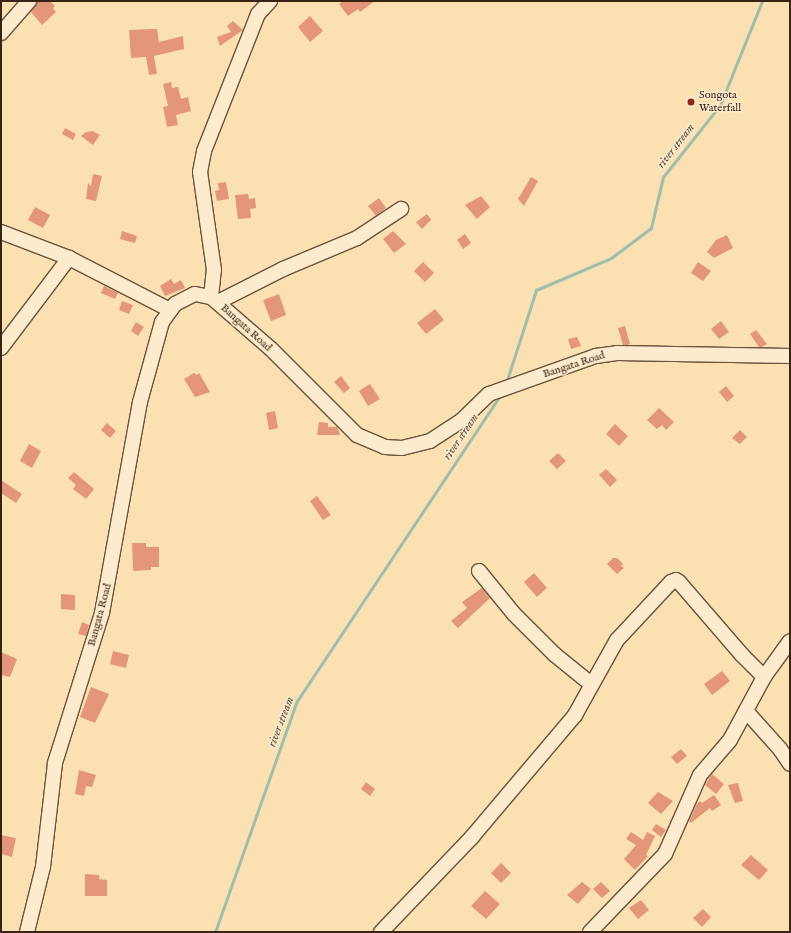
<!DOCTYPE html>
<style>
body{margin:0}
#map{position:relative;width:791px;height:933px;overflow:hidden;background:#fbe0b1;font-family:"IM FELL English",serif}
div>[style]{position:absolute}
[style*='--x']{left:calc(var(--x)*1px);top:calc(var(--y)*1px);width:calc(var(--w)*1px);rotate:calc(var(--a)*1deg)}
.stream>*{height:3px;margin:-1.5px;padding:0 1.5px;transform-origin:1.5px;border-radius:1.5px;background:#9fbdad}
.building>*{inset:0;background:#e39679}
.roads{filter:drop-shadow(1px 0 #6a523c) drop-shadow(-1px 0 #6a523c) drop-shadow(0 1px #6a523c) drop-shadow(0 -1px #6a523c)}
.minor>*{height:14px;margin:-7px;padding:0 7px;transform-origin:7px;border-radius:7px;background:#fcebcc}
.dots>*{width:11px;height:11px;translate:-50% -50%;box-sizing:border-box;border:2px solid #fcebcc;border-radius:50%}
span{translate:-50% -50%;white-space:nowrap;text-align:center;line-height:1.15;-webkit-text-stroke:3px #fcebcc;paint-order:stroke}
.poi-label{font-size:11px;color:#392315}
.left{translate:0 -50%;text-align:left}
.street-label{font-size:11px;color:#392315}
.water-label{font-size:12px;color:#585143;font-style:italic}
.frame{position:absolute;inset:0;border:2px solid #392315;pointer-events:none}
</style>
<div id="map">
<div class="stream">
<div style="--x:506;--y:383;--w:98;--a:-72.1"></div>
<div style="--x:536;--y:290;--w:82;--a:-23.1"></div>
<div style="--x:611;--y:258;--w:50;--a:-36.9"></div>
<div style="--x:651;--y:228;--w:52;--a:-76.8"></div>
<div style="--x:663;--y:177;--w:92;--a:-51.6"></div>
<div style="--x:720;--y:105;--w:112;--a:-68"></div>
<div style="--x:215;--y:932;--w:245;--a:-70.5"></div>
<div style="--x:297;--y:701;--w:367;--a:-56.4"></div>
</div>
<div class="building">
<div style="clip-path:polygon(37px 1px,50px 1px,55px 6px,53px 8px,56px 12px,42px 25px,31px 12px)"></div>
<div style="clip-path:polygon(343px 1px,375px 1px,360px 12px,358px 9px,348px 16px,339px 4px)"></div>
<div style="clip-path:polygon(310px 16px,323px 31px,310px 42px,298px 27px)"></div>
<div style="clip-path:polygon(233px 21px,243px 30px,220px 46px,217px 37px,231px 32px,227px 26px)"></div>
<div style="clip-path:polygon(150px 29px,157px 29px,159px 42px,183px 36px,184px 49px,154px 56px,157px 74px,149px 75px,146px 57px,131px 58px,129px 30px)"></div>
<div style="clip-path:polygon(171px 82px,172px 88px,178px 87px,181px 99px,188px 97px,191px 111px,176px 115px,178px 125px,167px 127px,163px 107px,168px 106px,163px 84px)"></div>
<div style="clip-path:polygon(65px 128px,76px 134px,73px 140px,62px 134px)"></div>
<div style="clip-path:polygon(93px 131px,100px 135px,93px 145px,81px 136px,86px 132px)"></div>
<div style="clip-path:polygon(93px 174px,102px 176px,96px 201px,86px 199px,88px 183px,91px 186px)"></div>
<div style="clip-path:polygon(531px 177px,538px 181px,524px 206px,518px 199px)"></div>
<div style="clip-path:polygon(226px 182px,229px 199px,217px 201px,215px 191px,219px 190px,218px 183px)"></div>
<div style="clip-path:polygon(248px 194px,249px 199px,255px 198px,256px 208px,250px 209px,251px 218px,238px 219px,235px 195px)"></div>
<div style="clip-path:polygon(481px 196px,490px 207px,477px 219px,465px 205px)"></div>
<div style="clip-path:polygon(379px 198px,386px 208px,376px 216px,368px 206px)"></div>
<div style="clip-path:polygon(35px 207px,50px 215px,43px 228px,28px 220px)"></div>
<div style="clip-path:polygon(427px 214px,431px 220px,422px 229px,416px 222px)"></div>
<div style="clip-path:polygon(122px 231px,137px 236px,135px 243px,120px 239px)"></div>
<div style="clip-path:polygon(393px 231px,406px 244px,394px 253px,383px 239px)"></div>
<div style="clip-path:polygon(465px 234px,471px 243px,463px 249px,457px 240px)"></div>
<div style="clip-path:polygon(727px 235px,733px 248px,714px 258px,707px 252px,716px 240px)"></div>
<div style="clip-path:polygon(423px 262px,434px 273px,425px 282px,414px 271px)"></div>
<div style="clip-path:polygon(698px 262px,711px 271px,703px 281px,691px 273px)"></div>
<div style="clip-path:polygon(171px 279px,174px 284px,181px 280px,185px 288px,165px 296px,160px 286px)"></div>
<div style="clip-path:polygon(104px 286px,118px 293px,115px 299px,101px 293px)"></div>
<div style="clip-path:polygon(279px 294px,286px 315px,271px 321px,263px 300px)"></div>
<div style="clip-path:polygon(122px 301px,133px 305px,129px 314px,119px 310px)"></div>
<div style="clip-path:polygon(435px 309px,444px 320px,426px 334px,417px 323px)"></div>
<div style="clip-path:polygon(721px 321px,729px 332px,719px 339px,711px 329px)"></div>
<div style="clip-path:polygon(136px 322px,144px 327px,138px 336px,131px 331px)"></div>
<div style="clip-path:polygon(625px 326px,630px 344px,627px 345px,623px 345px,618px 328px)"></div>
<div style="clip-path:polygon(756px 330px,767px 344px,762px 347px,759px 347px,750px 334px)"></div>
<div style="clip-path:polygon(577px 337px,581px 346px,571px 349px,568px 339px)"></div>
<div style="clip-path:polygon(194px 373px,197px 375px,199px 373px,210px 392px,195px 397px,184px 379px)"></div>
<div style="clip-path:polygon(341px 376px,350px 388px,344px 393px,334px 382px)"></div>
<div style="clip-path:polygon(370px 384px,380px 399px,368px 406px,359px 391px)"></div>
<div style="clip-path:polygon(726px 386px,734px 396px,727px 402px,719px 392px)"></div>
<div style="clip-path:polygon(659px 408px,674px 422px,666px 430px,662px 425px,657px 429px,647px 420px)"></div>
<div style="clip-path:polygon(275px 411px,278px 428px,269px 430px,266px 413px)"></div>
<div style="clip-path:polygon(319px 422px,328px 423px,328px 427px,337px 427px,340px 435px,317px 435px)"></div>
<div style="clip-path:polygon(107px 423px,116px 431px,110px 438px,101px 430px)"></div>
<div style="clip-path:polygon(615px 424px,628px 436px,619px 446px,606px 434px)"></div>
<div style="clip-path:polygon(740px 430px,747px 437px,740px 444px,732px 438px)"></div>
<div style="clip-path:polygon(29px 444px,41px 451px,32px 468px,20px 461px)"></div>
<div style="clip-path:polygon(558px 453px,566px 461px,557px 469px,549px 461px)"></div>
<div style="clip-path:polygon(606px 469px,617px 480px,610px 487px,599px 475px)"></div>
<div style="clip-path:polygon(74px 472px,94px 489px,86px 499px,73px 489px,76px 485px,68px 478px)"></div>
<div style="clip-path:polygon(1px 480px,22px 494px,16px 503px,1px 493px)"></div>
<div style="clip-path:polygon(317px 496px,331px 515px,323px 520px,310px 501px)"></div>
<div style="clip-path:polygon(132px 543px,146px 543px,146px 547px,159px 547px,159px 567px,151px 567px,151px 570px,133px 571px)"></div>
<div style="clip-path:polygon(613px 558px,617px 558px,623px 564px,621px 566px,624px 568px,617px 574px,607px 564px)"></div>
<div style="clip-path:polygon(534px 573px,547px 588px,537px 597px,524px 582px)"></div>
<div style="clip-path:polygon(482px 588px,490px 598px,458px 628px,451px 621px,467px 608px,462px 602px)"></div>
<div style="clip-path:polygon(61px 594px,75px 595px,75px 610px,61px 609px)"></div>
<div style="clip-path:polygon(82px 622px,89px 625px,86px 636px,78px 634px)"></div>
<div style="clip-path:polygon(113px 651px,129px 655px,126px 668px,110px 664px)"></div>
<div style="clip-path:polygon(1px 652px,17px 659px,10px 677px,1px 675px)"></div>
<div style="clip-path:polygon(722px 671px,730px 681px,712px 695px,704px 684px)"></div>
<div style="clip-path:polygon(91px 687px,109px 694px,95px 723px,80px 717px)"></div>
<div style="clip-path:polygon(681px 749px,687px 756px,677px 764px,671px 757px)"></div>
<div style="clip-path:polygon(79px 770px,96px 775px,92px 787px,86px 786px,84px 796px,75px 794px)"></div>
<div style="clip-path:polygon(712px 774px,724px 784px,716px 794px,705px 785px)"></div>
<div style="clip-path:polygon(366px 782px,375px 789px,370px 796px,361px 789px)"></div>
<div style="clip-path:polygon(738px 783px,743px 801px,735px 803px,728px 785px)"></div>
<div style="clip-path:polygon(658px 792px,673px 801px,661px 814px,648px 803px)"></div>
<div style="clip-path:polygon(714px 795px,721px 805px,712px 811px,710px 808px,691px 823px,689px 821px,697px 804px,700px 801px,702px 803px)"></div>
<div style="clip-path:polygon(656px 824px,666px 830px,661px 837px,652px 830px)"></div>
<div style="clip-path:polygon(631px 832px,643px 840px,647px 832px,655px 836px,646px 855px,648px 856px,635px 870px,624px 859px,636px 845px,626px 839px)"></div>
<div style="clip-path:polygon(1px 835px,16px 838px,12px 857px,1px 854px)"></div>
<div style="clip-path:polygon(751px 855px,768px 870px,759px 880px,741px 865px)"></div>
<div style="clip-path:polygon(501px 863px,511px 873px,501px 883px,491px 873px)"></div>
<div style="clip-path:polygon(85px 874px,99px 875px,99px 879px,107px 880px,107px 896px,85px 896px)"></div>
<div style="clip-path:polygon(582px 882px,591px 889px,578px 904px,567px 895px)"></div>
<div style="clip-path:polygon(601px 882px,610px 891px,602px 898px,593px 889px)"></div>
<div style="clip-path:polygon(485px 891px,500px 904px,486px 919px,471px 906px)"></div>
<div style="clip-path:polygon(641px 900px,649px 910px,638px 919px,629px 908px)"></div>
<div style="clip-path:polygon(703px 909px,711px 917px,702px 927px,693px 918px)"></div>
</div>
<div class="roads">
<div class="minor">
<div style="--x:1;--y:33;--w:43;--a:-48.8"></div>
<div style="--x:1;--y:232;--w:73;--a:20.9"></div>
<div style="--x:69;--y:258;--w:114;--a:27.2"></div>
<div style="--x:211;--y:297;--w:27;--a:-84"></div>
<div style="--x:214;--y:270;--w:99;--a:-98.1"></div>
<div style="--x:200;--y:172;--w:21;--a:-79"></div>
<div style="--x:204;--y:151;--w:147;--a:-68.5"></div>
<div style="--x:258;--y:14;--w:18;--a:-47"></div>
<div style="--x:218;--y:302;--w:73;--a:-26.9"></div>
<div style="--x:283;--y:269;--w:80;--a:-22.7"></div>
<div style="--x:357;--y:238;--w:53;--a:-33.4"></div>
<div style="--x:1;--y:348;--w:113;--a:-52.9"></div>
<div style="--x:479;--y:571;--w:55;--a:50.9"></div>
<div style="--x:514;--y:614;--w:57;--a:45"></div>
<div style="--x:554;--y:654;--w:48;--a:39"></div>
<div style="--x:746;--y:711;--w:51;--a:48.2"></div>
<div style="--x:780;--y:749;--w:18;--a:56"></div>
<div style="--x:27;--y:932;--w:67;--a:-76.2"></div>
<div style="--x:43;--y:867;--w:105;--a:-83.4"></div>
<div style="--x:55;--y:763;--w:157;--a:-72.6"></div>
<div style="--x:102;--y:613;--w:214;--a:-79.8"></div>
<div style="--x:140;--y:402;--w:83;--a:-74.6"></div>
<div style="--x:162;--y:322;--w:22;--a:-54"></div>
<div style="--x:175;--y:304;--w:22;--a:-27"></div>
<div style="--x:195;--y:294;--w:16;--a:11"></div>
<div style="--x:211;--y:297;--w:79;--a:40.9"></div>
<div style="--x:271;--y:349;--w:122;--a:45"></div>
<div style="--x:357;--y:435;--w:30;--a:23"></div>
<div style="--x:385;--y:447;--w:17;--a:3"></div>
<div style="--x:402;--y:448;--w:29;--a:-14"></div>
<div style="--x:430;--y:441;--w:37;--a:-33"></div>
<div style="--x:461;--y:421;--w:39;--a:-44"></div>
<div style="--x:489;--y:394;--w:114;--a:-19.6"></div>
<div style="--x:596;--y:356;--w:21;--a:-8"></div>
<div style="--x:617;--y:353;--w:173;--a:1"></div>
<div style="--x:381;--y:932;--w:132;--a:-46.2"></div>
<div style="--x:472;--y:837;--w:160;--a:-49.8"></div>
<div style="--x:575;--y:715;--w:86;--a:-60.8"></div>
<div style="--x:617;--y:640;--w:79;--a:-47"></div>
<div style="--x:671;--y:582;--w:5;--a:-22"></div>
<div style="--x:676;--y:580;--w:4;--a:34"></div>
<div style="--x:679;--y:582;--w:96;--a:49.2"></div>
<div style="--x:742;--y:655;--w:31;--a:45"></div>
<div style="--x:590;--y:932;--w:108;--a:-46.1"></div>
<div style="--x:665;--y:854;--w:86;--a:-66.1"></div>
<div style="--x:700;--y:775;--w:46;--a:-49.4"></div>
<div style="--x:730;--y:740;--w:72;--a:-61.6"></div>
<div style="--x:764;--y:677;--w:44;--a:-54.2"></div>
</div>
</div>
<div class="dots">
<div style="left:691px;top:102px;background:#8f2418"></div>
</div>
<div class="poi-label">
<span class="left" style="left:699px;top:102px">Songota<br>Waterfall</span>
</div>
<div class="street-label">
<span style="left:246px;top:328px;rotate:42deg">Bangata Road</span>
<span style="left:574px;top:365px;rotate:-18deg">Bangata Road</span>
<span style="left:100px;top:615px;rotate:-75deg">Bangata Road</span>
</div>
<div class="water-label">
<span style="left:676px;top:146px;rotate:-52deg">river stream</span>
<span style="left:461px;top:437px;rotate:-56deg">river stream</span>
<span style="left:281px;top:722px;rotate:-69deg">river stream</span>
</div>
<div class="frame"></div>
</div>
